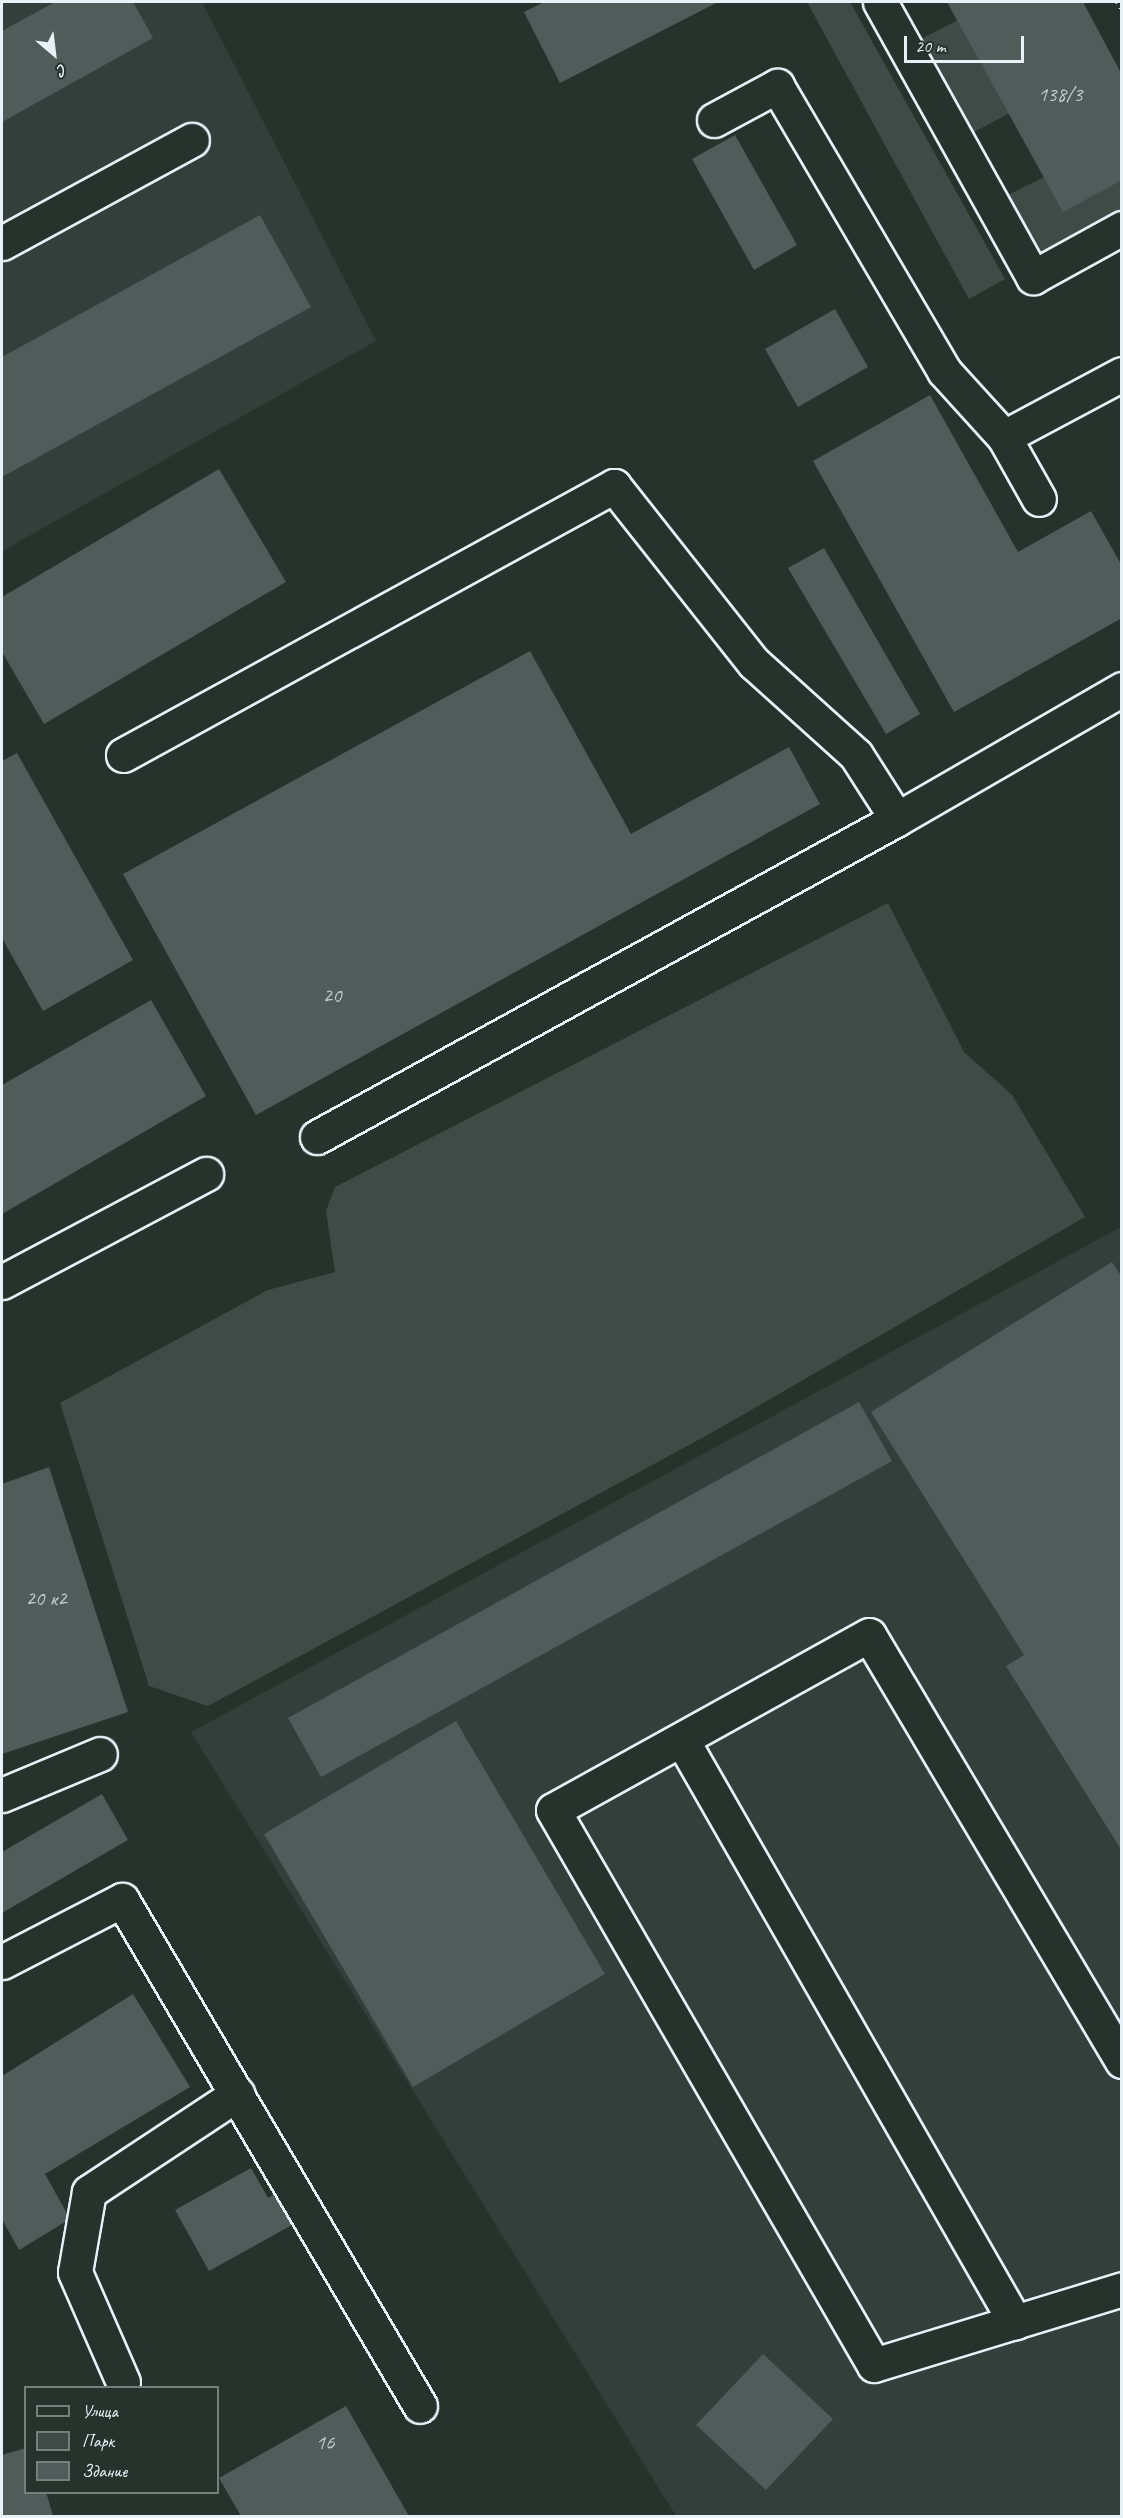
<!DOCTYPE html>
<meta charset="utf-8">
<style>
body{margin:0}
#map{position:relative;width:1123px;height:2518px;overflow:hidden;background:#26332d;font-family:Caveat,sans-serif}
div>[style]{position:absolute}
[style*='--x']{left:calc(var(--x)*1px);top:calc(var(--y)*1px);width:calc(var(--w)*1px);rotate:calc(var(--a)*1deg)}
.built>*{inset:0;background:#333f3a}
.green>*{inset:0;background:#3e4b47}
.building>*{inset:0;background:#505c59}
.path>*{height:4px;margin-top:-2px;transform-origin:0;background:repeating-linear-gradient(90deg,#e8f1f8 0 1.5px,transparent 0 6px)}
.roads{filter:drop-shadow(2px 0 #e8f1f8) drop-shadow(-2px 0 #e8f1f8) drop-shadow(0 2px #e8f1f8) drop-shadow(0 -2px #e8f1f8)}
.minor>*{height:33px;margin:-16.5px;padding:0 16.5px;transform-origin:16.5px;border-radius:16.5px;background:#26332d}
span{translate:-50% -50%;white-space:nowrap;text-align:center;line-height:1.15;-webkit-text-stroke:4.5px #26332d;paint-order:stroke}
.number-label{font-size:21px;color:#c2ccd0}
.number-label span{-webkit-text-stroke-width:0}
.frame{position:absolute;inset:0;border:3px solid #e8f1f8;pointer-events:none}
.legend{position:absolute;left:24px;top:2386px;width:195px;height:108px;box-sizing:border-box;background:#26332d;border:2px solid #747f7e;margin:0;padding:8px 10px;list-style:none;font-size:18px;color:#e8f1f8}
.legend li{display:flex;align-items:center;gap:12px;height:30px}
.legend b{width:30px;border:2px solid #747f7e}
.north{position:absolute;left:24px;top:24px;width:60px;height:60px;-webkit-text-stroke:4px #26332d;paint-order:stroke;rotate:152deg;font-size:16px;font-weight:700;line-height:24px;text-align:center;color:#e8f1f8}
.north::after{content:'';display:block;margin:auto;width:21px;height:27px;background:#e8f1f8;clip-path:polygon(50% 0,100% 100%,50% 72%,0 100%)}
.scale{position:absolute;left:904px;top:36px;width:120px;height:27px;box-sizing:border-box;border:3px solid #e8f1f8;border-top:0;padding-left:8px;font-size:18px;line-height:21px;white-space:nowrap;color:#e8f1f8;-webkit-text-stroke:4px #26332d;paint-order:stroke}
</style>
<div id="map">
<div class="built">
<div style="clip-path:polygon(2px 2px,202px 2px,376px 341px,2px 551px)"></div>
<div style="clip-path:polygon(1121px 1227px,1121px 2516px,676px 2516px,191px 1732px)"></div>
</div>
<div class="green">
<div style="clip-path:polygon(807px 2px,850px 2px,1005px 279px,969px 299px)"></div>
<div style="clip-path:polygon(958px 20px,1010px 113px,970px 134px,919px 40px)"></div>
<div style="clip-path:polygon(1044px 177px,1121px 180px,1121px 208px,1036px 254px,1004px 197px)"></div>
<div style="clip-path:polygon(888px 903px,964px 1052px,1012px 1095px,1085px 1217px,713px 1432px,208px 1706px,149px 1686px,60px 1403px,268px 1290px,335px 1272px,326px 1211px,335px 1187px)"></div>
</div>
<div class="building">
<div style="clip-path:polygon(55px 2px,133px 2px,153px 38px,2px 122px,2px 31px)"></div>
<div style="clip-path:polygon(544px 2px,718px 2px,560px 83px,524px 12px)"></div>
<div style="clip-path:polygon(947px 2px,1083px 2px,1122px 75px,1122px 180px,1063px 212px)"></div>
<div style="clip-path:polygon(735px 135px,797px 245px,754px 270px,692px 159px)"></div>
<div style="clip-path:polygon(260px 215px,311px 307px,2px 477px,2px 357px)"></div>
<div style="clip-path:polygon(835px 309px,868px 367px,798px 407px,765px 349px)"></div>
<div style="clip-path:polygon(930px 395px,1018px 552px,1091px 511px,1122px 566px,1122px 618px,954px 712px,813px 461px)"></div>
<div style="clip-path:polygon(219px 469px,286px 582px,44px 724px,2px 652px,2px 597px)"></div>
<div style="clip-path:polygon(824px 548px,920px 714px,886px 734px,788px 568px)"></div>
<div style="clip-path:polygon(530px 651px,631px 834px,789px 747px,820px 804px,256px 1115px,123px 874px)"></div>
<div style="clip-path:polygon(17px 753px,133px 960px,43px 1011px,2px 938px,2px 761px)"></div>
<div style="clip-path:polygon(151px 1000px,206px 1096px,2px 1214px,2px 1085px)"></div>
<div style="clip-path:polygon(1112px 1262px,1122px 1278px,1122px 1851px,1006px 1666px,1024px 1655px,871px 1412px)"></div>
<div style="clip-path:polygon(859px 1402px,892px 1461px,321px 1777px,288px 1718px)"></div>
<div style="clip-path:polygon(49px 1467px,128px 1712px,2px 1754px,2px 1484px)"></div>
<div style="clip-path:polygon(456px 1721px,605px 1974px,413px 2087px,264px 1834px)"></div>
<div style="clip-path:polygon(102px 1794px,128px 1840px,2px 1913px,2px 1852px)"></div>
<div style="clip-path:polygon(133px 1994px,190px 2087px,45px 2174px,70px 2219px,19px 2250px,2px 2219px,2px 2076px)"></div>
<div style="clip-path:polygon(251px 2168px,268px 2198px,284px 2189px,301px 2220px,209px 2271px,175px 2210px)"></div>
<div style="clip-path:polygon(763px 2354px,833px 2419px,766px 2490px,696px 2425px)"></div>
<div style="clip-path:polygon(346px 2406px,409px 2516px,241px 2516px,219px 2478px)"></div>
<div style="clip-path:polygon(26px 2448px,26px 2492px,46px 2492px,53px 2516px,2px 2516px,2px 2455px)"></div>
</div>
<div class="path">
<div style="--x:1117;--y:2;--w:9;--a:58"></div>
</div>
<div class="roads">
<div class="minor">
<div style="--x:880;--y:2;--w:315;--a:60.9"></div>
<div style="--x:1033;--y:277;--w:102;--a:-28.8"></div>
<div style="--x:714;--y:120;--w:72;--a:-28.4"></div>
<div style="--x:777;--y:86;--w:330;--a:59.6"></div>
<div style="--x:944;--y:371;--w:89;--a:47.7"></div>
<div style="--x:1004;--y:437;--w:134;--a:-28.1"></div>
<div style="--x:2;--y:243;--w:216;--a:-28.5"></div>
<div style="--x:1004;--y:437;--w:71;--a:60.6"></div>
<div style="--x:123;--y:755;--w:560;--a:-28.72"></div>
<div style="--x:614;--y:486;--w:226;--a:51.7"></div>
<div style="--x:754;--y:663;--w:137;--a:42"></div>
<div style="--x:856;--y:755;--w:76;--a:57.4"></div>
<div style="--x:317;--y:1137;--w:661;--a:-28.73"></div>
<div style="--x:897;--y:819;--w:260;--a:-30"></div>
<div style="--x:2;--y:1282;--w:231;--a:-27.9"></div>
<div style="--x:682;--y:1740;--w:671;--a:60.22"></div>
<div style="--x:2;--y:1795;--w:106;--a:-22.7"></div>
<div style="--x:2;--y:1962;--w:135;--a:-27.3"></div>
<div style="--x:122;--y:1900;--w:587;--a:59.5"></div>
<div style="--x:1122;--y:2061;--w:495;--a:-120.7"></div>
<div style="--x:869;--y:1635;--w:361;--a:151"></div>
<div style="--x:553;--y:1810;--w:641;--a:59.96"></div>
<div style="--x:874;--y:2365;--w:259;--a:-17"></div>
<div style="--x:123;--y:2382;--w:120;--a:-113.6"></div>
<div style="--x:75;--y:2272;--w:81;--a:-80.1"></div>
<div style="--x:89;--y:2192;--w:178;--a:-33.5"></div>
</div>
</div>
<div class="number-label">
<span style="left:1060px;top:94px">138/3</span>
<span style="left:332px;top:995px">20</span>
<span style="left:46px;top:1598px">20 к2</span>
<span style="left:325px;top:2442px">16</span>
</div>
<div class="frame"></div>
<ul class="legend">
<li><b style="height:8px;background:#26332d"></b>Улица</li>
<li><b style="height:16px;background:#3e4b47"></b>Парк</li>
<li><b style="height:16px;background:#505c59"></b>Здание</li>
</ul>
<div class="north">С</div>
<div class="scale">20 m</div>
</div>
